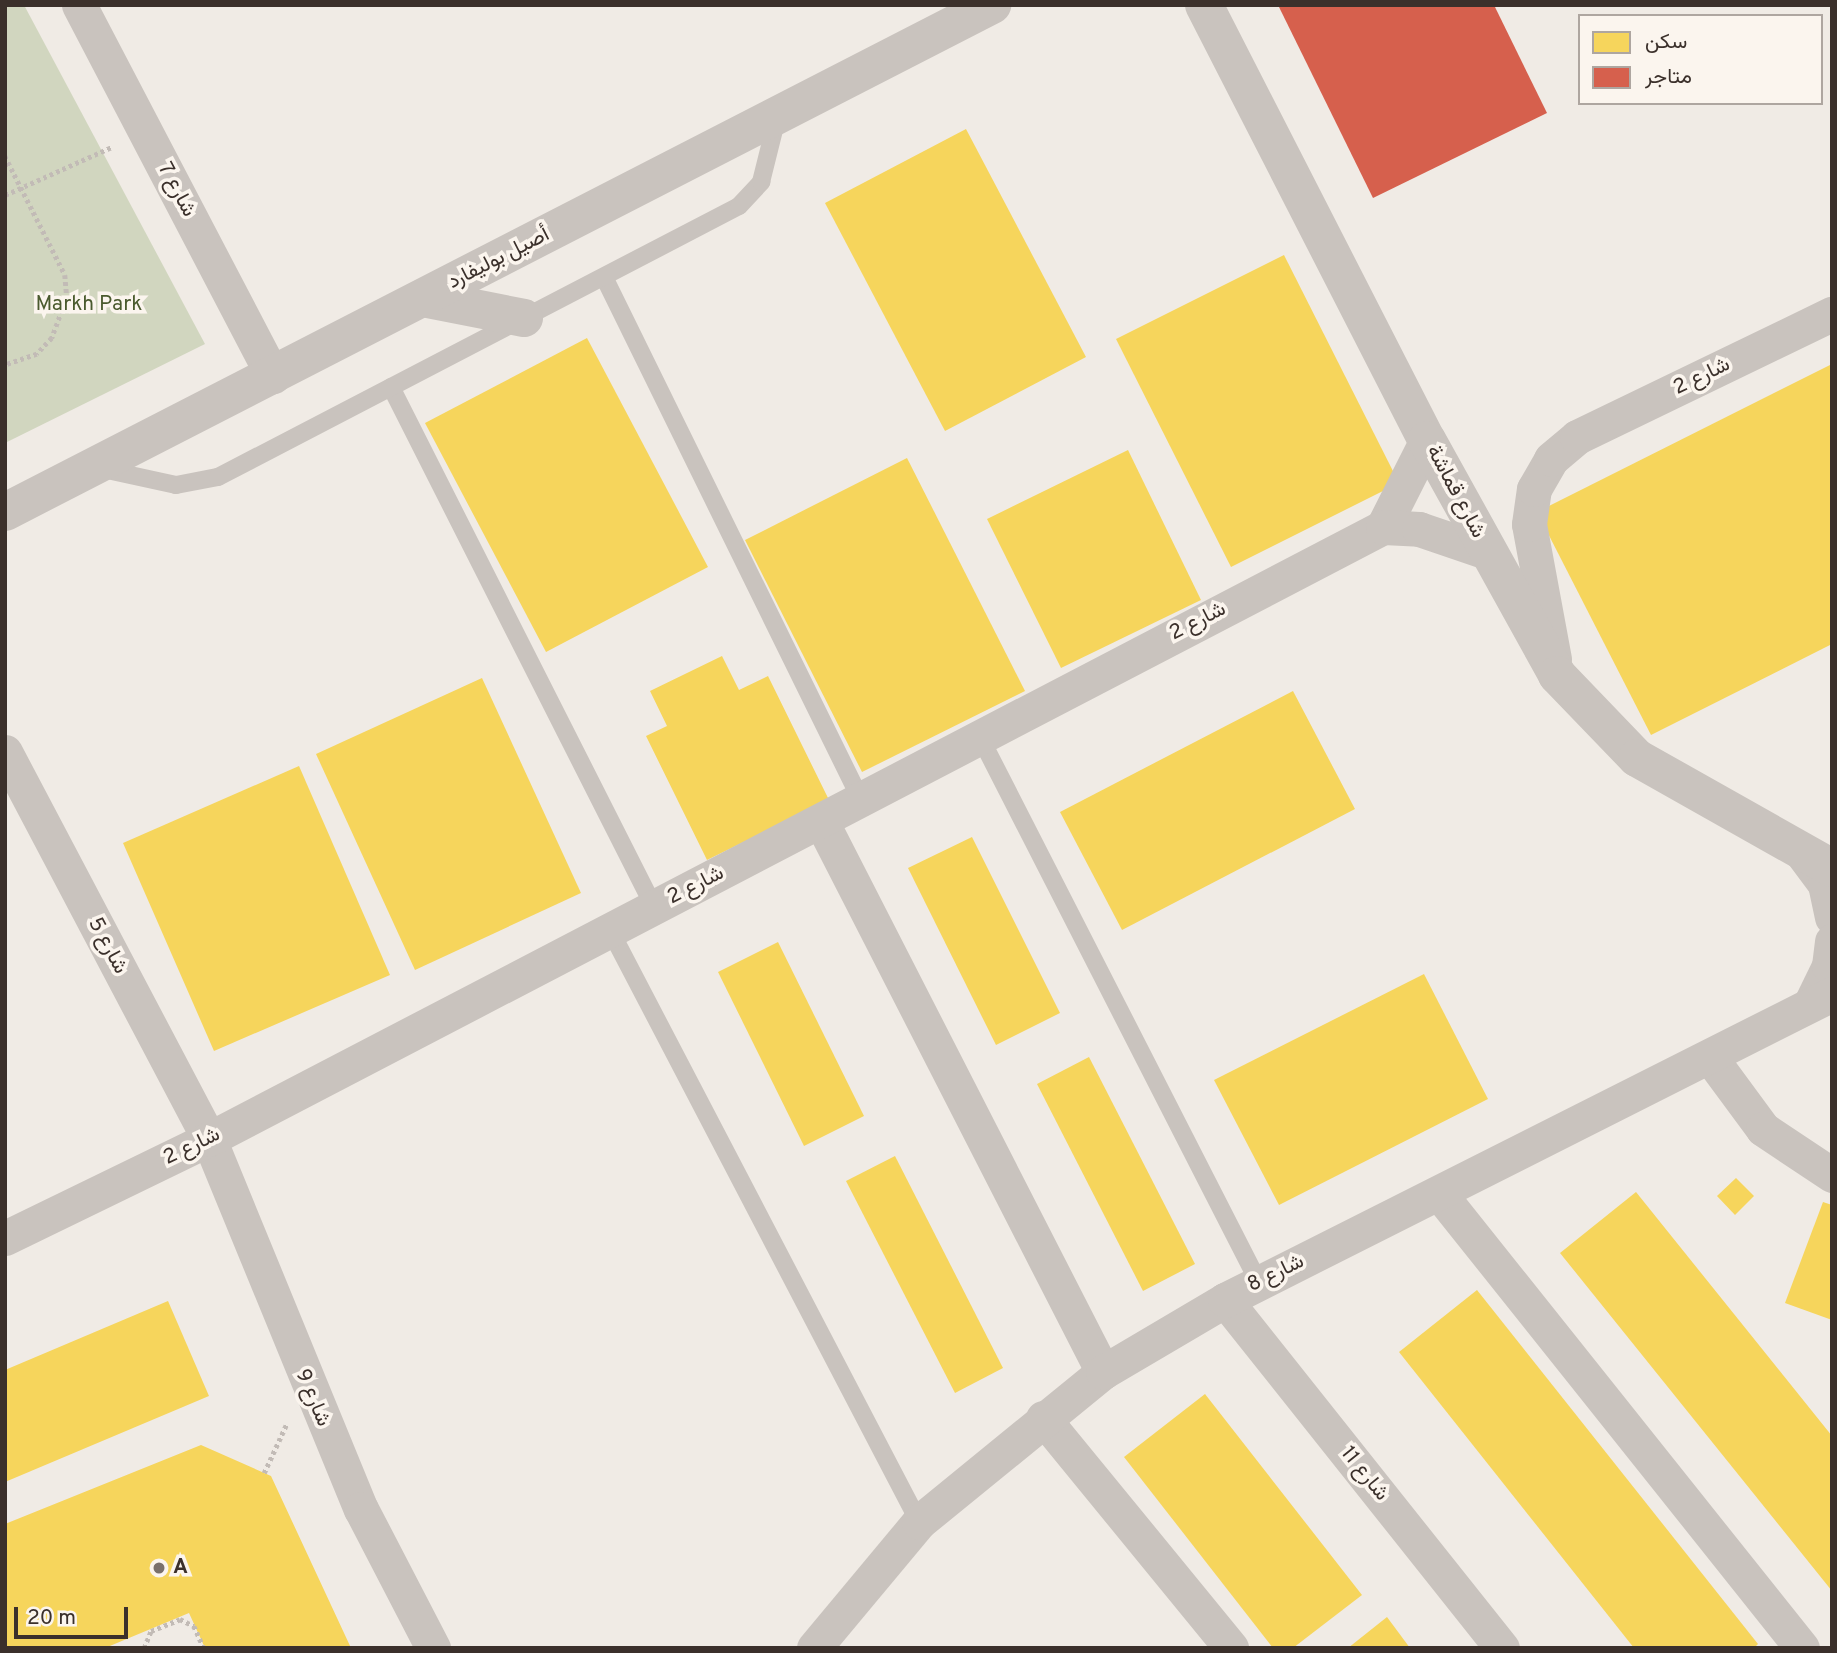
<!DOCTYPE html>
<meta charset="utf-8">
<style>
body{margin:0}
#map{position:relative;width:1837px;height:1653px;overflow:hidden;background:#f0ebe5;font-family:Overpass,Vazirmatn,sans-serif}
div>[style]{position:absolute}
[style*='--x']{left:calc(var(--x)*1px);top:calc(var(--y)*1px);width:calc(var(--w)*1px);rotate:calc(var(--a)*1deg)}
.green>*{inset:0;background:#d1d6bf}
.homes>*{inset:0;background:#f6d55c}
.shops>*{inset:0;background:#d6604d}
.path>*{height:4.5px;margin-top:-2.25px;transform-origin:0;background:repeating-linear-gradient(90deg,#c2bbb6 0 3.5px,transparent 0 7px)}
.service>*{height:18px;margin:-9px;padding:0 9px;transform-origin:9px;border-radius:9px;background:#c9c3be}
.minor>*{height:35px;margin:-17.5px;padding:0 17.5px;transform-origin:17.5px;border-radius:17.5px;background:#c9c3be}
.tertiary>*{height:38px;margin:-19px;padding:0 19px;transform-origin:19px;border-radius:19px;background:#c9c3be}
.dots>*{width:19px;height:19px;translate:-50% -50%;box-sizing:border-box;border:4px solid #fbf5ee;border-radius:50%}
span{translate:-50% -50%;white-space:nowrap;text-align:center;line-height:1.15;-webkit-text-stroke:7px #fbf5ee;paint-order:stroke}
.street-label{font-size:21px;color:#3b302b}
.park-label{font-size:21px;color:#4a5a2e}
.poi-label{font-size:21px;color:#3b302b;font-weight:700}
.left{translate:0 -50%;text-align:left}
.frame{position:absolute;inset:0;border:7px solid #3b302b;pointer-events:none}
.legend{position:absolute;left:1578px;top:14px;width:245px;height:91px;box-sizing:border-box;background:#fbf5ee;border:2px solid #aea6a0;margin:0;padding:9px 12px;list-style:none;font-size:21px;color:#3b302b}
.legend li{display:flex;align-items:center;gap:14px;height:35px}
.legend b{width:35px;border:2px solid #aea6a0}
.scale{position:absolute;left:14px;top:1607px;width:114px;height:32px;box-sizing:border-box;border:4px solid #3b302b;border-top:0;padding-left:9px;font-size:21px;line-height:24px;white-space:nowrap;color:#3b302b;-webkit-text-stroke:5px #fbf5ee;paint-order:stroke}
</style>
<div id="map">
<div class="green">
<div style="clip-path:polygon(5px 5px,24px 5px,205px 344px,5px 443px)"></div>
</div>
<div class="homes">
<div style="clip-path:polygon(966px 129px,1086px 357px,945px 431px,825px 203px)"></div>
<div style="clip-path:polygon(1284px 255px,1399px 483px,1231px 567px,1116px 339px)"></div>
<div style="clip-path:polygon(587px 338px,708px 567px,546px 652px,425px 423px)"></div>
<div style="clip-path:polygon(1832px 364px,1832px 644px,1651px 735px,1537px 512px)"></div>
<div style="clip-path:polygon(1128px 450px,1201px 600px,1061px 668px,987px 519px)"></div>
<div style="clip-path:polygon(907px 458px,1025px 691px,862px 772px,745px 540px)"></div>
<div style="clip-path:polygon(722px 656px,739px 690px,768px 676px,829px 800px,707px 860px,646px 736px,667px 726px,650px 691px)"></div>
<div style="clip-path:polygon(482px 678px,581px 893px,415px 970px,316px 754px)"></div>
<div style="clip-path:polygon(1293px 691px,1355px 809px,1122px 930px,1060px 812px)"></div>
<div style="clip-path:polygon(299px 766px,390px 975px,214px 1051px,123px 843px)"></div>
<div style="clip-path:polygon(972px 837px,1060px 1013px,996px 1045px,908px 868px)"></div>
<div style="clip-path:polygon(778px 942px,864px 1116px,804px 1146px,718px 972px)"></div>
<div style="clip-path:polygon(1424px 974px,1488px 1099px,1279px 1205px,1214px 1080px)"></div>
<div style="clip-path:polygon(1089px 1057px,1195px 1264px,1143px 1291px,1037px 1084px)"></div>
<div style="clip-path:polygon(895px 1156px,1003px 1368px,955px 1393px,846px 1181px)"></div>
<div style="clip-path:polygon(1736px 1178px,1754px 1196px,1735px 1215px,1717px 1196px)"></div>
<div style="clip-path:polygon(1636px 1192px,1832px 1436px,1832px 1591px,1560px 1253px)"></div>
<div style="clip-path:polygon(1823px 1202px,1832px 1205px,1832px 1320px,1785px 1303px)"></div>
<div style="clip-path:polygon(1477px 1290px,1758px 1644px,1754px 1648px,1634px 1648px,1399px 1352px)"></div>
<div style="clip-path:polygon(168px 1301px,209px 1396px,5px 1482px,5px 1370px)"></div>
<div style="clip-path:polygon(1205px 1394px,1362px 1595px,1293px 1648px,1273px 1648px,1124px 1457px)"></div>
<div style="clip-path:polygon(201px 1445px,271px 1476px,351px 1648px,205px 1648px,189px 1613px,105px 1648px,5px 1648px,5px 1524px)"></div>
<div style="clip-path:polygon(1387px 1617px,1410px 1648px,1348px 1648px)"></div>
</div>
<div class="shops">
<div style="clip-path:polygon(1278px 5px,1494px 5px,1547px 113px,1373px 198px)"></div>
</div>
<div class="path">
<div style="--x:5;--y:156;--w:133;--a:63.2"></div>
<div style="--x:65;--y:275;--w:22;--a:85"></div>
<div style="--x:67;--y:297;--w:44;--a:110.1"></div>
<div style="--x:52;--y:338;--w:22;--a:133"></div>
<div style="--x:37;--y:354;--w:34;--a:161"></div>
<div style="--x:5;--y:195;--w:117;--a:-24.2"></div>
<div style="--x:264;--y:1473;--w:55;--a:-65.3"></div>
<div style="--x:144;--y:1648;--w:18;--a:-68"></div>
<div style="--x:151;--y:1631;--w:31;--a:-22"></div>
<div style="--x:180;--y:1619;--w:16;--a:27"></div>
<div style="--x:194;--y:1626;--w:24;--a:66"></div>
</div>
<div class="service">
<div style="--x:604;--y:277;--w:583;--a:63.83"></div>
<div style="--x:391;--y:387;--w:583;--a:63.17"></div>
<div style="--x:98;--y:468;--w:80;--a:12.3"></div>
<div style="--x:176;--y:485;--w:43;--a:-10.8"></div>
<div style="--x:218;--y:477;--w:587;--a:-27.48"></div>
<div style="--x:739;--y:206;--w:33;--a:-47"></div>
<div style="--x:761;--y:182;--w:66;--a:-76"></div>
<div style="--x:980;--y:737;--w:613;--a:62.93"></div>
<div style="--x:610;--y:930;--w:668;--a:62.44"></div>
</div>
<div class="minor">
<div style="--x:79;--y:5;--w:419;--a:62.4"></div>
<div style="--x:1383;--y:527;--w:97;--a:-63.2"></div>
<div style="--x:1554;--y:659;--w:137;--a:-100.5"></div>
<div style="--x:1529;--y:524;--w:35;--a:-82"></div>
<div style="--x:1534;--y:489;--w:34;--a:-60"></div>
<div style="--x:1551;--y:459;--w:34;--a:-40"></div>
<div style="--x:1577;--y:437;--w:283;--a:-25.8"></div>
<div style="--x:5;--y:752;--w:437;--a:62.2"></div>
<div style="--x:209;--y:1139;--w:400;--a:67.7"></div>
<div style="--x:361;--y:1509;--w:157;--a:62.6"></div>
<div style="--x:821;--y:821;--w:619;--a:62.9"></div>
<div style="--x:1799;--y:849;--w:44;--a:53.4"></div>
<div style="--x:1825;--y:884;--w:34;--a:78"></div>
<div style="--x:1811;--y:1003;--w:41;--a:-64.1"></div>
<div style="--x:1829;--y:966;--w:25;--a:-83"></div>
<div style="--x:1710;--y:1057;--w:89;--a:53.6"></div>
<div style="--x:1763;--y:1129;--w:83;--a:33.7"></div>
<div style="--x:1439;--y:1193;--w:582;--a:51.42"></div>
<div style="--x:5;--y:1238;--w:227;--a:-25.9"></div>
<div style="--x:209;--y:1139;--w:1324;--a:-27.53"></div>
<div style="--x:1383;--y:527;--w:36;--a:3"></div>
<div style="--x:1419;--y:529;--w:72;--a:18.7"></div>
<div style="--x:1225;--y:1300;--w:445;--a:51.5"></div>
<div style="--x:1043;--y:1418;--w:297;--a:50.7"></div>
<div style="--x:814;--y:1648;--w:164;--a:-50.2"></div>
<div style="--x:919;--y:1522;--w:237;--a:-39.2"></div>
<div style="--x:1103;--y:1372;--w:142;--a:-30.5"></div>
<div style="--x:1225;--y:1300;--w:680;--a:-26.75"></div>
</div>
<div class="tertiary">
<div style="--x:1204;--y:5;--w:489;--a:62.9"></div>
<div style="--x:1427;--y:440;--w:269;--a:61"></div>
<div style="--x:1557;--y:675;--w:115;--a:46.1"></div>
<div style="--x:1637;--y:758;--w:224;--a:29.4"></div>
<div style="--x:423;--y:298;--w:103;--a:11.2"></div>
<div style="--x:5;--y:512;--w:1110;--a:-27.19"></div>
</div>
<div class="dots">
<div style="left:159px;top:1568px;background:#7a716c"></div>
</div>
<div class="street-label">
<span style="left:176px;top:190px;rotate:62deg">شارع 7</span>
<span style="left:499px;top:259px;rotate:-27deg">أصيل بوليفارد</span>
<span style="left:1702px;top:377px;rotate:-26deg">شارع 2</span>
<span style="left:1455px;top:492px;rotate:62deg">شارع قماشة</span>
<span style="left:1198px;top:622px;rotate:-27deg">شارع 2</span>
<span style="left:696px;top:886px;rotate:-27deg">شارع 2</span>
<span style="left:107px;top:946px;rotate:62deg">شارع 5</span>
<span style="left:192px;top:1147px;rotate:-26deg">شارع 2</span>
<span style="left:1276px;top:1274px;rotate:-26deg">شارع 8</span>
<span style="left:312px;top:1398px;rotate:67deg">شارع 9</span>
<span style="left:1364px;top:1474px;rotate:51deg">شارع 11</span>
</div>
<div class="park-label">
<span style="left:89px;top:305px">Markh Park</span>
</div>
<div class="poi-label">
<span class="left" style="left:173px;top:1568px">A</span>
</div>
<div class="frame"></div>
<ul class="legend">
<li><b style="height:19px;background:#f6d55c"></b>سكن</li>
<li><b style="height:19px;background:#d6604d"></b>متاجر</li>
</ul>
<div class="scale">20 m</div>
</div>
